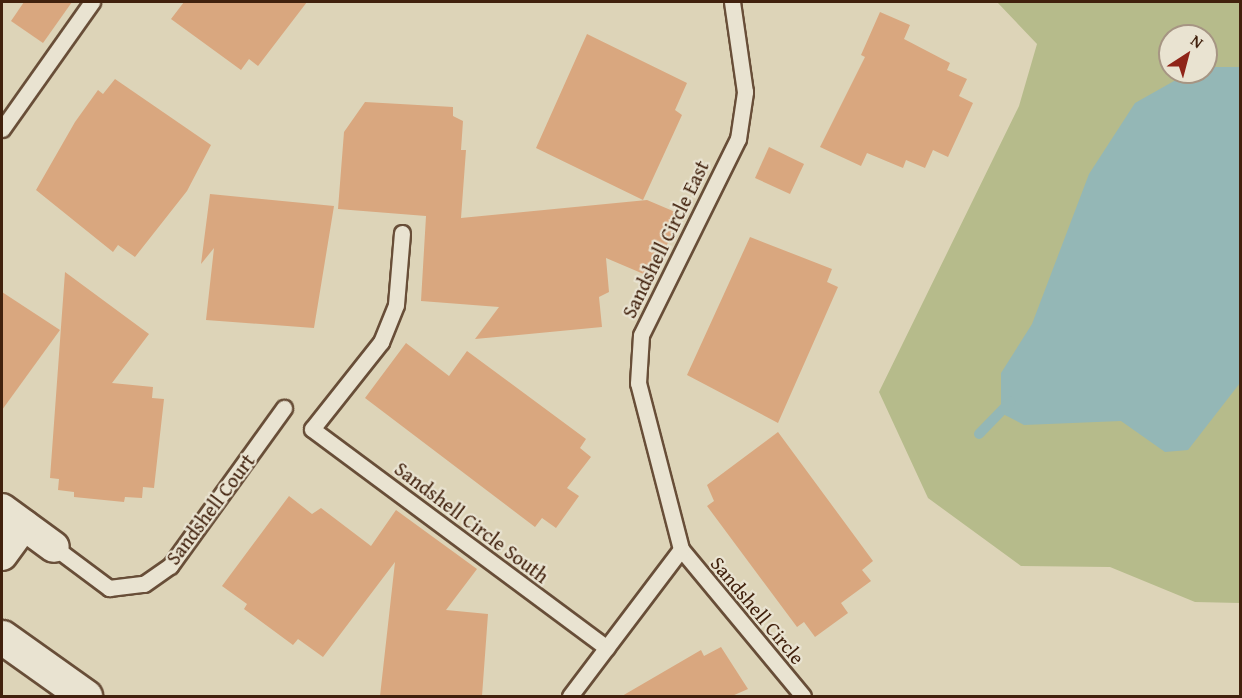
<!DOCTYPE html>
<style>
body{margin:0}
#map{position:relative;width:1242px;height:698px;overflow:hidden;background:#ddd4b8;font-family:"Gentium Book Plus",serif}
div>[style]{position:absolute}
[style*='--x']{left:calc(var(--x)*1px);top:calc(var(--y)*1px);width:calc(var(--w)*1px);rotate:calc(var(--a)*1deg)}
.green>*{inset:0;background:#b6bb8b}
.water>*{inset:0;background:#94b7b6}
.stream>*{height:10px;margin:-5px;padding:0 5px;transform-origin:5px;border-radius:5px;background:#94b7b6}
.building>*{inset:0;background:#d9a77f}
.roads{filter:drop-shadow(2px 0 #684e38) drop-shadow(-2px 0 #684e38) drop-shadow(0 2px #684e38) drop-shadow(0 -2px #684e38)}
.service>*{height:15px;margin:-7.5px;padding:0 7.5px;transform-origin:7.5px;border-radius:7.5px;background:#e9e3d1}
.minor>*{height:30px;margin:-15px;padding:0 15px;transform-origin:15px;border-radius:15px;background:#e9e3d1}
.secondary>*{height:33px;margin:-16.5px;padding:0 16.5px;transform-origin:16.5px;border-radius:16.5px;background:#e9e3d1}
span{translate:-50% -50%;white-space:nowrap;text-align:center;line-height:1.15;-webkit-text-stroke:4.5px #e9e3d1;paint-order:stroke}
.street-label{font-size:20px;color:#41210d}
.frame{position:absolute;inset:0;border:3px solid #41210d;pointer-events:none}
.north{position:absolute;left:1158px;top:24px;width:60px;height:60px;box-sizing:border-box;background:#e9e3d1;border:2px solid #a69583;border-radius:50%;rotate:36deg;font-size:16px;font-weight:700;line-height:24px;text-align:center;color:#41210d}
.north::after{content:'';display:block;margin:auto;width:21px;height:27px;background:#8f2418;clip-path:polygon(50% 0,100% 100%,50% 72%,0 100%)}
</style>
<div id="map">
<div class="green">
<div style="clip-path:polygon(evenodd,997px 2px,1240px 2px,1240px 603px,1195px 602px,1110px 567px,1021px 566px,928px 498px,879px 392px,1019px 106px,1037px 44px,997px 2px,1170px 36px,1206px 36px,1206px 72px,1170px 72px,1170px 36px)"></div>
</div>
<div class="water">
<div style="clip-path:polygon(1206px 67px,1240px 67px,1240px 383px,1188px 450px,1165px 452px,1121px 421px,1024px 425px,1001px 413px,1001px 373px,1032px 324px,1089px 174px,1135px 103px,1190px 72px,1206px 72px)"></div>
</div>
<div class="stream">
<div style="--x:979;--y:434;--w:45;--a:-45.9"></div>
</div>
<div class="building">
<div style="clip-path:polygon(24px 2px,72px 2px,43px 43px,11px 21px)"></div>
<div style="clip-path:polygon(184px 2px,307px 2px,258px 66px,249px 59px,241px 70px,171px 19px)"></div>
<div style="clip-path:polygon(880px 12px,910px 25px,904px 39px,950px 63px,947px 70px,967px 79px,959px 96px,973px 103px,948px 157px,933px 150px,925px 168px,906px 160px,903px 168px,867px 153px,861px 166px,820px 147px,865px 57px,861px 55px)"></div>
<div style="clip-path:polygon(587px 34px,687px 83px,675px 110px,682px 115px,643px 200px,536px 148px)"></div>
<div style="clip-path:polygon(115px 79px,211px 145px,187px 191px,135px 257px,118px 245px,113px 252px,36px 190px,75px 122px,98px 90px,103px 94px)"></div>
<div style="clip-path:polygon(365px 102px,453px 107px,453px 116px,463px 121px,461px 150px,466px 150px,461px 218px,647px 200px,680px 214px,653px 278px,606px 258px,609px 292px,599px 297px,602px 327px,475px 339px,499px 307px,421px 301px,426px 216px,338px 209px,344px 132px)"></div>
<div style="clip-path:polygon(769px 147px,804px 164px,790px 194px,755px 178px)"></div>
<div style="clip-path:polygon(210px 194px,334px 206px,314px 328px,206px 320px,214px 248px,201px 264px)"></div>
<div style="clip-path:polygon(750px 237px,832px 269px,827px 282px,838px 287px,778px 423px,687px 375px)"></div>
<div style="clip-path:polygon(65px 272px,149px 334px,112px 383px,153px 387px,152px 398px,164px 399px,154px 488px,143px 487px,142px 498px,125px 497px,124px 502px,74px 497px,74px 492px,58px 490px,59px 479px,50px 478px)"></div>
<div style="clip-path:polygon(2px 292px,60px 330px,2px 410px)"></div>
<div style="clip-path:polygon(406px 343px,449px 376px,467px 351px,586px 439px,580px 448px,591px 457px,567px 488px,579px 496px,556px 528px,542px 518px,535px 527px,365px 398px)"></div>
<div style="clip-path:polygon(778px 432px,873px 561px,862px 570px,871px 581px,841px 603px,848px 613px,815px 637px,804px 622px,797px 627px,707px 506px,714px 501px,707px 485px)"></div>
<div style="clip-path:polygon(289px 496px,312px 514px,321px 508px,371px 546px,396px 510px,477px 569px,446px 610px,488px 614px,482px 696px,380px 696px,395px 562px,323px 657px,298px 639px,293px 645px,244px 609px,247px 604px,222px 586px)"></div>
<div style="clip-path:polygon(721px 647px,748px 689px,732px 696px,622px 696px,701px 650px,704px 656px)"></div>
</div>
<div class="roads">
<div class="service">
<div style="--x:2;--y:129;--w:156;--a:-54.7"></div>
<div style="--x:402;--y:233;--w:72;--a:94.8"></div>
<div style="--x:396;--y:305;--w:40;--a:112"></div>
<div style="--x:381;--y:342;--w:111;--a:128.4"></div>
<div style="--x:312;--y:429;--w:367;--a:36.6"></div>
<div style="--x:54;--y:547;--w:69;--a:36.7"></div>
<div style="--x:109;--y:588;--w:35;--a:-7"></div>
<div style="--x:144;--y:584;--w:32;--a:-35"></div>
<div style="--x:170;--y:566;--w:195;--a:-54.2"></div>
<div style="--x:681;--y:549;--w:191;--a:50.3"></div>
<div style="--x:570;--y:696;--w:184;--a:-52.9"></div>
<div style="--x:681;--y:549;--w:171;--a:-104.5"></div>
<div style="--x:638;--y:383;--w:48;--a:-86.4"></div>
<div style="--x:641;--y:335;--w:219;--a:-63.7"></div>
<div style="--x:738;--y:139;--w:48;--a:-81.5"></div>
<div style="--x:745;--y:92;--w:91;--a:-98.2"></div>
</div>
<div class="minor">
<div style="--x:2;--y:509;--w:64;--a:36.2"></div>
<div style="--x:2;--y:555;--w:37;--a:-54"></div>
</div>
<div class="secondary">
<div style="--x:2;--y:637;--w:102;--a:35.4"></div>
</div>
</div>
<div class="street-label">
<span style="left:665px;top:239px;rotate:-64deg">Sandshell Circle East</span>
<span style="left:210px;top:509px;rotate:-53deg">Sandshell Court</span>
<span style="left:472px;top:522px;rotate:37deg">Sandshell Circle South</span>
<span style="left:758px;top:610px;rotate:50deg">Sandshell Circle</span>
</div>
<div class="frame"></div>
<div class="north">N</div>
</div>
